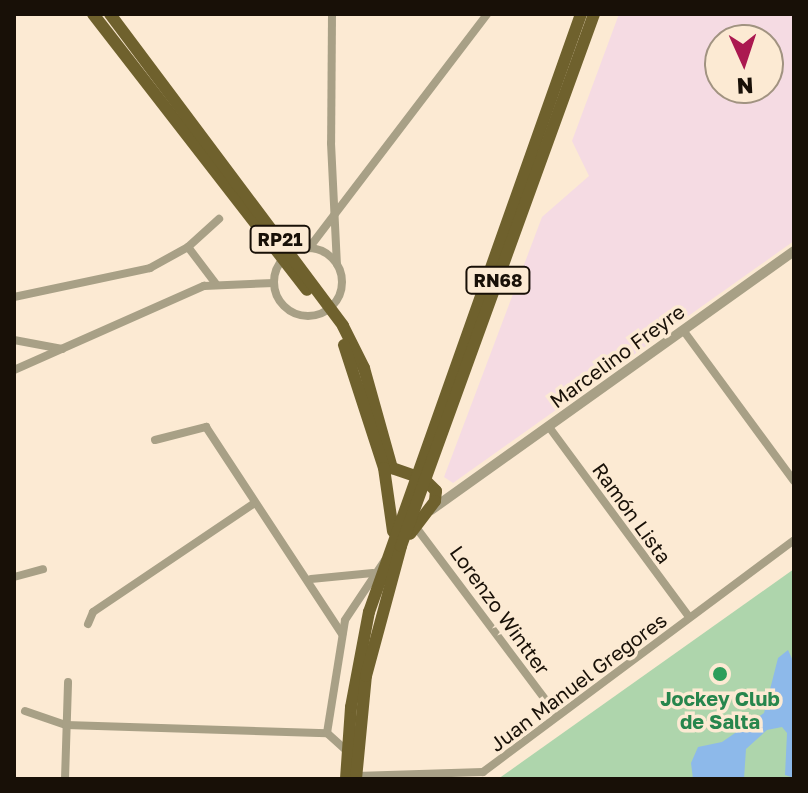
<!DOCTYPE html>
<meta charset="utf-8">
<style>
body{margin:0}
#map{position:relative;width:808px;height:793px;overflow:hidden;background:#fcead3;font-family:"Golos Text",sans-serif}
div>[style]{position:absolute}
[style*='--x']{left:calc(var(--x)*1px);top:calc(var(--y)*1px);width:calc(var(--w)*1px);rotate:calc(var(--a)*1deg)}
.commercial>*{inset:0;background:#f5dbe3}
.green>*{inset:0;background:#aed5ac}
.water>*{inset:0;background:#8db9ea}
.minor>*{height:8px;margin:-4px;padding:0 4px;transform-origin:4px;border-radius:4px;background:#a8a086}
.minor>.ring{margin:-4px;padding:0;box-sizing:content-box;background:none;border:8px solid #a8a086;border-radius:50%}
.tertiary>*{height:10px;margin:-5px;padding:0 5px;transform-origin:5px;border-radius:5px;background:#a8a086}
.primary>*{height:12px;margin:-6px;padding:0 6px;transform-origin:6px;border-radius:6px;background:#6f612d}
.dots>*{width:22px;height:22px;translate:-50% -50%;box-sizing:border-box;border:4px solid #fcead3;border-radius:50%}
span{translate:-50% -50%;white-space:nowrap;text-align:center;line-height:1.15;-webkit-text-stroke:7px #fcead3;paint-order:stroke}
.shield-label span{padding:2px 6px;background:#fcead3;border:2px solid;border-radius:6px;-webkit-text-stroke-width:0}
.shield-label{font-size:18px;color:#181007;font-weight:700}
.street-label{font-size:20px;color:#181007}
.leisure-label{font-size:20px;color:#27864d;font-weight:700}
.frame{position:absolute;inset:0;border:16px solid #181007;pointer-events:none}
.north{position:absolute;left:704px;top:24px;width:80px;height:80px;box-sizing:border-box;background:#fcead3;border:2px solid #a19381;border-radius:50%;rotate:177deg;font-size:22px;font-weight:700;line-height:32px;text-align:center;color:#181007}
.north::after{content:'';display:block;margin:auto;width:28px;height:36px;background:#ab1950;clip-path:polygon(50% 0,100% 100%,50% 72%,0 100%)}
</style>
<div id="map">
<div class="commercial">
<div style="clip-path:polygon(evenodd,619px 14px,794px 14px,794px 241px,453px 483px,444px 477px,542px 217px,589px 176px,572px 141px,619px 14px,720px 40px,768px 40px,768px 88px,720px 88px,720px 40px)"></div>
</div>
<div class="green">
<div style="clip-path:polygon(794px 569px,794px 779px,498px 779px)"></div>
</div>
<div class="water">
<div style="clip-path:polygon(788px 650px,794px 663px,794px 778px,785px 775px,787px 733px,782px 727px,767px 730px,746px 749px,744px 779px,693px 779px,691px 763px,698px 747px,722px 742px,764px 713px,778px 658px)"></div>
</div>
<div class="minor">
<div style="--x:332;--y:14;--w:129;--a:90.4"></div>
<div style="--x:331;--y:143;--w:121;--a:87.2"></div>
<div style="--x:188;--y:247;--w:46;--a:52.9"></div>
<div class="ring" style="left:274px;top:248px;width:60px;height:60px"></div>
<div style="--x:309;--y:248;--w:294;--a:-52.7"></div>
<div style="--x:14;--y:297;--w:139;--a:-12"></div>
<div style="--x:150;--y:268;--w:43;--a:-28.9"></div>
<div style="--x:188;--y:247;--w:42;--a:-42.1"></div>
<div style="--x:683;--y:330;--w:187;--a:53.7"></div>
<div style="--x:14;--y:340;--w:49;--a:10.6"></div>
<div style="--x:14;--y:370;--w:208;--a:-23.9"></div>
<div style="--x:204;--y:286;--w:70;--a:-2.5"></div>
<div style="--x:549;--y:427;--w:236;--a:53.6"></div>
<div style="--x:155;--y:440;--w:53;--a:-14.3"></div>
<div style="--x:206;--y:427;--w:248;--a:56.7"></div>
<div style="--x:415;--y:526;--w:236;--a:53.1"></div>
<div style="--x:14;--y:577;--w:30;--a:-15"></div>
<div style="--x:311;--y:579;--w:62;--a:-5.5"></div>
<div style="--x:88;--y:624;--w:13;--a:-67"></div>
<div style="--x:93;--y:612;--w:193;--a:-34"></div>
<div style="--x:25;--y:711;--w:43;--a:18.9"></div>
<div style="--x:66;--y:725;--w:261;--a:1.8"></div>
<div style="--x:327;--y:733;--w:25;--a:42"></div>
<div style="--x:327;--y:733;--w:114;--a:-80.9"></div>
<div style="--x:345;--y:620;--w:72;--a:-56.3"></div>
<div style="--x:356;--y:776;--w:127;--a:-1.8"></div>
<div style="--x:483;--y:772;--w:388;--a:-36.7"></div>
<div style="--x:65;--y:779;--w:97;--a:-88.2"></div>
</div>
<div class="tertiary">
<div style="--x:431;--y:510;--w:446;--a:-35.5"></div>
</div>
<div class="primary">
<div style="--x:93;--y:14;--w:349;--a:52.2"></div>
<div style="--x:110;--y:14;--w:389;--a:53.2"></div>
<div style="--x:343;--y:326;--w:47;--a:63.4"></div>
<div style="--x:364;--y:368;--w:104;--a:74.4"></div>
<div style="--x:392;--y:468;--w:34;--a:19"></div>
<div style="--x:424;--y:479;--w:17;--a:45"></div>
<div style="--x:436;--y:491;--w:10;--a:96"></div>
<div style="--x:435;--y:501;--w:41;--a:127.1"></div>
<div style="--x:344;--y:345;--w:129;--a:72"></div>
<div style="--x:384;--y:468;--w:64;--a:81.9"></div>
<div style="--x:346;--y:779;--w:72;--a:-86"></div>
<div style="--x:351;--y:707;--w:97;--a:-79.3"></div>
<div style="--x:369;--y:612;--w:634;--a:-70.48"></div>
<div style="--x:356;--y:779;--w:103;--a:-84.5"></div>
<div style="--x:366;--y:676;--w:135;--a:-74.9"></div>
<div style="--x:401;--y:546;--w:566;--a:-70.06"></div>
</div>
<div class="dots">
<div style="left:720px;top:674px;background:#2e9e5b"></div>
</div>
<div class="shield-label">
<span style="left:280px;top:239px">RP21</span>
<span style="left:498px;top:280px">RN68</span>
</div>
<div class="street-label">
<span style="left:617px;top:356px;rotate:-36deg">Marcelino Freyre</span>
<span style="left:632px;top:513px;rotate:54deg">Ramón Lista</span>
<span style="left:500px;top:610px;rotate:54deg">Lorenzo Wintter</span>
<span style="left:578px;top:682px;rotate:-37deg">Juan Manuel Gregores</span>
</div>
<div class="leisure-label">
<span style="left:720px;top:710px">Jockey Club<br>de Salta</span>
</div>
<div class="frame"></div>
<div class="north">N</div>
</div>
